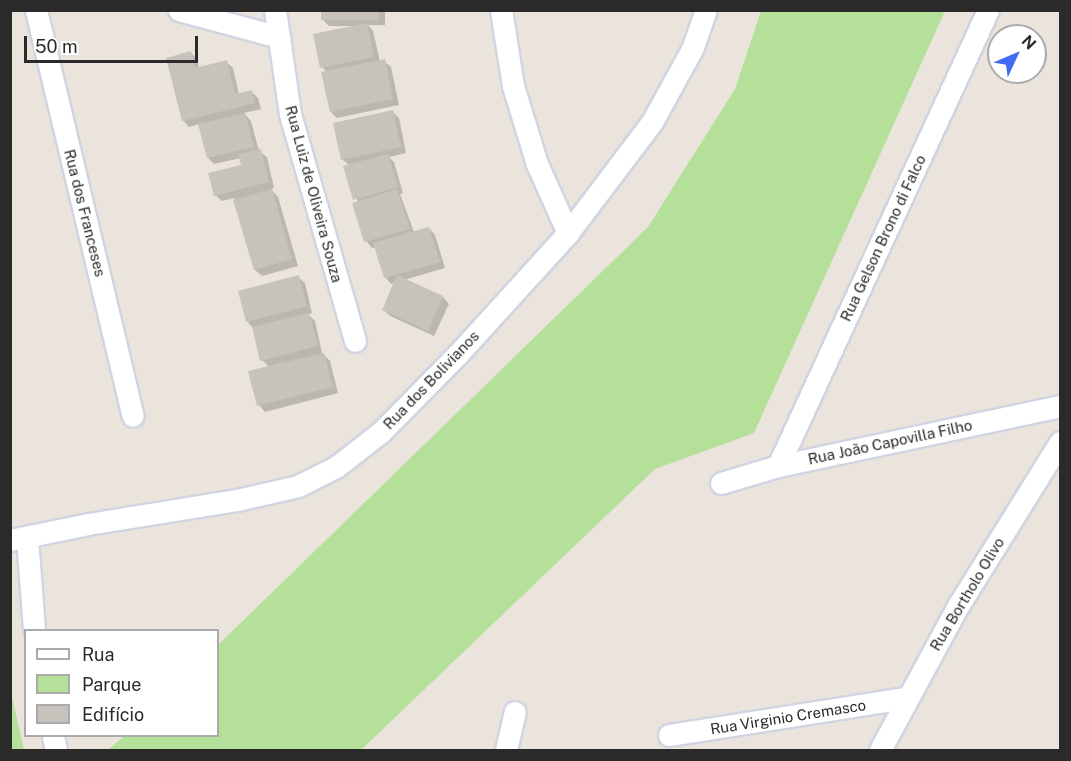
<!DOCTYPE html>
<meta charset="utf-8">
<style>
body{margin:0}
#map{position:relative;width:1071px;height:761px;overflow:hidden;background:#ebe4dc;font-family:"Public Sans",sans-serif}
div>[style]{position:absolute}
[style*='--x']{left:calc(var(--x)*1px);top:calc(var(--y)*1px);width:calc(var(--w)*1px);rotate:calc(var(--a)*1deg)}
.green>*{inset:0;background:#b5e09a}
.shadow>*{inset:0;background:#0003}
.building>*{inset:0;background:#c7c2bb}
.roads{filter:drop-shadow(2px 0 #d1d5e2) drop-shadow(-2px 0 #d1d5e2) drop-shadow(0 2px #d1d5e2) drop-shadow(0 -2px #d1d5e2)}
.minor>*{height:21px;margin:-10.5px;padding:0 10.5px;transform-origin:10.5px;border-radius:10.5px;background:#fff}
span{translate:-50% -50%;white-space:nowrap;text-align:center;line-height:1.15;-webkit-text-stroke:4.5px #fff;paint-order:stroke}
.street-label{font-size:15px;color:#2a2a2a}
.frame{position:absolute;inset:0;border:12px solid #2a2a2a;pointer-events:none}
.legend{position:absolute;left:24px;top:629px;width:195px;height:108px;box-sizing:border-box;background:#fff;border:2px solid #aaa;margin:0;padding:8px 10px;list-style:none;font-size:18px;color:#2a2a2a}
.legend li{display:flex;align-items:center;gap:12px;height:30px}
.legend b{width:30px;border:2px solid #aaa}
.north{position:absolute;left:987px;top:24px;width:60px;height:60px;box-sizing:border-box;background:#fff;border:2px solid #aaa;border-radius:50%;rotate:46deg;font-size:16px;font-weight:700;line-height:24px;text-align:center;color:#2a2a2a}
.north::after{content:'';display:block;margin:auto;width:21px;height:27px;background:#426bf3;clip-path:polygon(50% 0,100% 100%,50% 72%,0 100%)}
.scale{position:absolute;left:24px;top:36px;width:174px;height:27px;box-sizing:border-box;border:3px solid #2a2a2a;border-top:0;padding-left:8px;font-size:18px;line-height:21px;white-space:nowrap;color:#2a2a2a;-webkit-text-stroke:4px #fff;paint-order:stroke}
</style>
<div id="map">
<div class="green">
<div style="clip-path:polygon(761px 11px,945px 11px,754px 433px,655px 469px,361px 750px,108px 750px,124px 736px,218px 736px,218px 645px,648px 227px,735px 89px)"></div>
<div style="clip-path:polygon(10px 692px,11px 692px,24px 750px,11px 750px)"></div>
</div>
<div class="shadow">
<div style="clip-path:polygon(322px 10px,385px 10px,385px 25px,368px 25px,373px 31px,380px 62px,384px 61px,391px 67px,399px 105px,337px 118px,331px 112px,327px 72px,322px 67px,356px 26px,329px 26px,322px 19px)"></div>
<div style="clip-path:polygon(191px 53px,197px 59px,199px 68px,226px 62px,233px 68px,239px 94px,251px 91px,258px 98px,261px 109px,244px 113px,251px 121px,259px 151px,267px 157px,274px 188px,271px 189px,278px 197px,298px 266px,262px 276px,255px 270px,234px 198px,222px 201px,215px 195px,243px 166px,241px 158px,214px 164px,208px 158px,200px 124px,189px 127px,183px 120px)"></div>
<div style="clip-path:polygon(393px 112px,399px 118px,406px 153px,389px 157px,394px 162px,403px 193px,400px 194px,414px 232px,429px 228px,435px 235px,445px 268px,404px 280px,443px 297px,449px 304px,434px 336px,390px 316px,384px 310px,395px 283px,391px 284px,385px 277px,376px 247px,372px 248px,366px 241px,350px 166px,342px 159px)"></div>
<div style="clip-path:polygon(298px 277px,305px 283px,312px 313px,308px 314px,315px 321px,322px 353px,330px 361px,338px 393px,265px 412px,259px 405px,270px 368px,262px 360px,253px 328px,247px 321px)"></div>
</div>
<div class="building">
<div style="clip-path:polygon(321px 10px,379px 10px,379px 20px,321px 20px)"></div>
<div style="clip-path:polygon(367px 23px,374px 57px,320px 68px,313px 34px)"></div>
<div style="clip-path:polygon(191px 51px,195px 68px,227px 60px,235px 94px,252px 90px,255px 103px,182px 121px,166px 58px)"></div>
<div style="clip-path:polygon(385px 59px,393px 99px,330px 112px,321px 72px)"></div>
<div style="clip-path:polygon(393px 110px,401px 147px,341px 160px,333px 123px)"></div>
<div style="clip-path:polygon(245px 113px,254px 147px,207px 158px,198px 124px)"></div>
<div style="clip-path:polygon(261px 149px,269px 182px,214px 196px,208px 173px,241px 165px,238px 154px)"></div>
<div style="clip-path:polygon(388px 154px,398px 187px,353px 200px,343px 166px)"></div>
<div style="clip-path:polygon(272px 189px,292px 259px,254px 270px,233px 200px)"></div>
<div style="clip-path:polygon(397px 189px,410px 229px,364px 242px,352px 203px)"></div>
<div style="clip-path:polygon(429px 227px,440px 262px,384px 278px,373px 243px)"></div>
<div style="clip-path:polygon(299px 275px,307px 306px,246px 322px,238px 291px)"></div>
<div style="clip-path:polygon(397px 275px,443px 296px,428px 331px,382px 310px)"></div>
<div style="clip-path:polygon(309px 313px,318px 346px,260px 361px,252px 327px)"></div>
<div style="clip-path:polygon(324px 353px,333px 387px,257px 406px,248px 371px)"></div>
</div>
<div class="roads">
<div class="minor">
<div style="--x:36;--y:10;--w:417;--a:76.6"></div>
<div style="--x:179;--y:10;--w:104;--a:15.1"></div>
<div style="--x:275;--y:10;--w:105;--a:81.8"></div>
<div style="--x:290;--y:114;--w:236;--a:74"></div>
<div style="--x:501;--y:10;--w:77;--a:81"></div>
<div style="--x:513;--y:86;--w:82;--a:72.9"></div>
<div style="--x:537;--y:164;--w:76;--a:65.8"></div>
<div style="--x:778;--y:466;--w:502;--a:-65.27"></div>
<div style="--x:721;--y:483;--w:59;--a:-16.6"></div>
<div style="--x:778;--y:466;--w:288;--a:-12"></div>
<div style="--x:27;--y:538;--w:92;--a:85.6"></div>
<div style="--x:10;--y:540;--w:80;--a:-11.6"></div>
<div style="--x:88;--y:524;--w:151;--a:-9.2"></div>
<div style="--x:237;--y:500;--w:63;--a:-12.9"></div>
<div style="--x:298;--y:486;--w:42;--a:-26.6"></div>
<div style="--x:336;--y:467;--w:57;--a:-37.9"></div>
<div style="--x:381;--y:432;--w:110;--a:-45.4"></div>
<div style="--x:458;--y:354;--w:164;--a:-47.7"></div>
<div style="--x:568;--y:233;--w:139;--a:-52.9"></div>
<div style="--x:652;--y:122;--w:85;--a:-61.3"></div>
<div style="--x:693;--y:47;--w:39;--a:-71"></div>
<div style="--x:669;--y:735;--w:240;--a:-8.9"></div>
<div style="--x:53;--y:736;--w:14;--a:78"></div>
<div style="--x:506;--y:750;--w:39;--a:-77"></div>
<div style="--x:880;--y:750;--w:164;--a:-61.6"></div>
<div style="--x:958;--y:606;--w:193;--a:-58.1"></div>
</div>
</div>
<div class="street-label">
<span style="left:314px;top:194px;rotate:75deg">Rua Luiz de Oliveira Souza</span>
<span style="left:85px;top:213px;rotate:76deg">Rua dos Franceses</span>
<span style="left:883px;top:238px;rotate:-65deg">Rua Gelson Brono di Falco</span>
<span style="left:431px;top:380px;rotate:-46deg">Rua dos Bolivianos</span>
<span style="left:890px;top:442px;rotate:-12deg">Rua João Capovilla Filho</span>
<span style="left:967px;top:594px;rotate:-59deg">Rua Bortholo Olivo</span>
<span style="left:788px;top:717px;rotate:-9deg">Rua Virginio Cremasco</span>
</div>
<div class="frame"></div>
<ul class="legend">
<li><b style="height:8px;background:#fff"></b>Rua</li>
<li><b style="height:16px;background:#b5e09a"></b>Parque</li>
<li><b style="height:16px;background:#c7c2bb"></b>Edifício</li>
</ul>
<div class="north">N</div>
<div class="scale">50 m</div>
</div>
